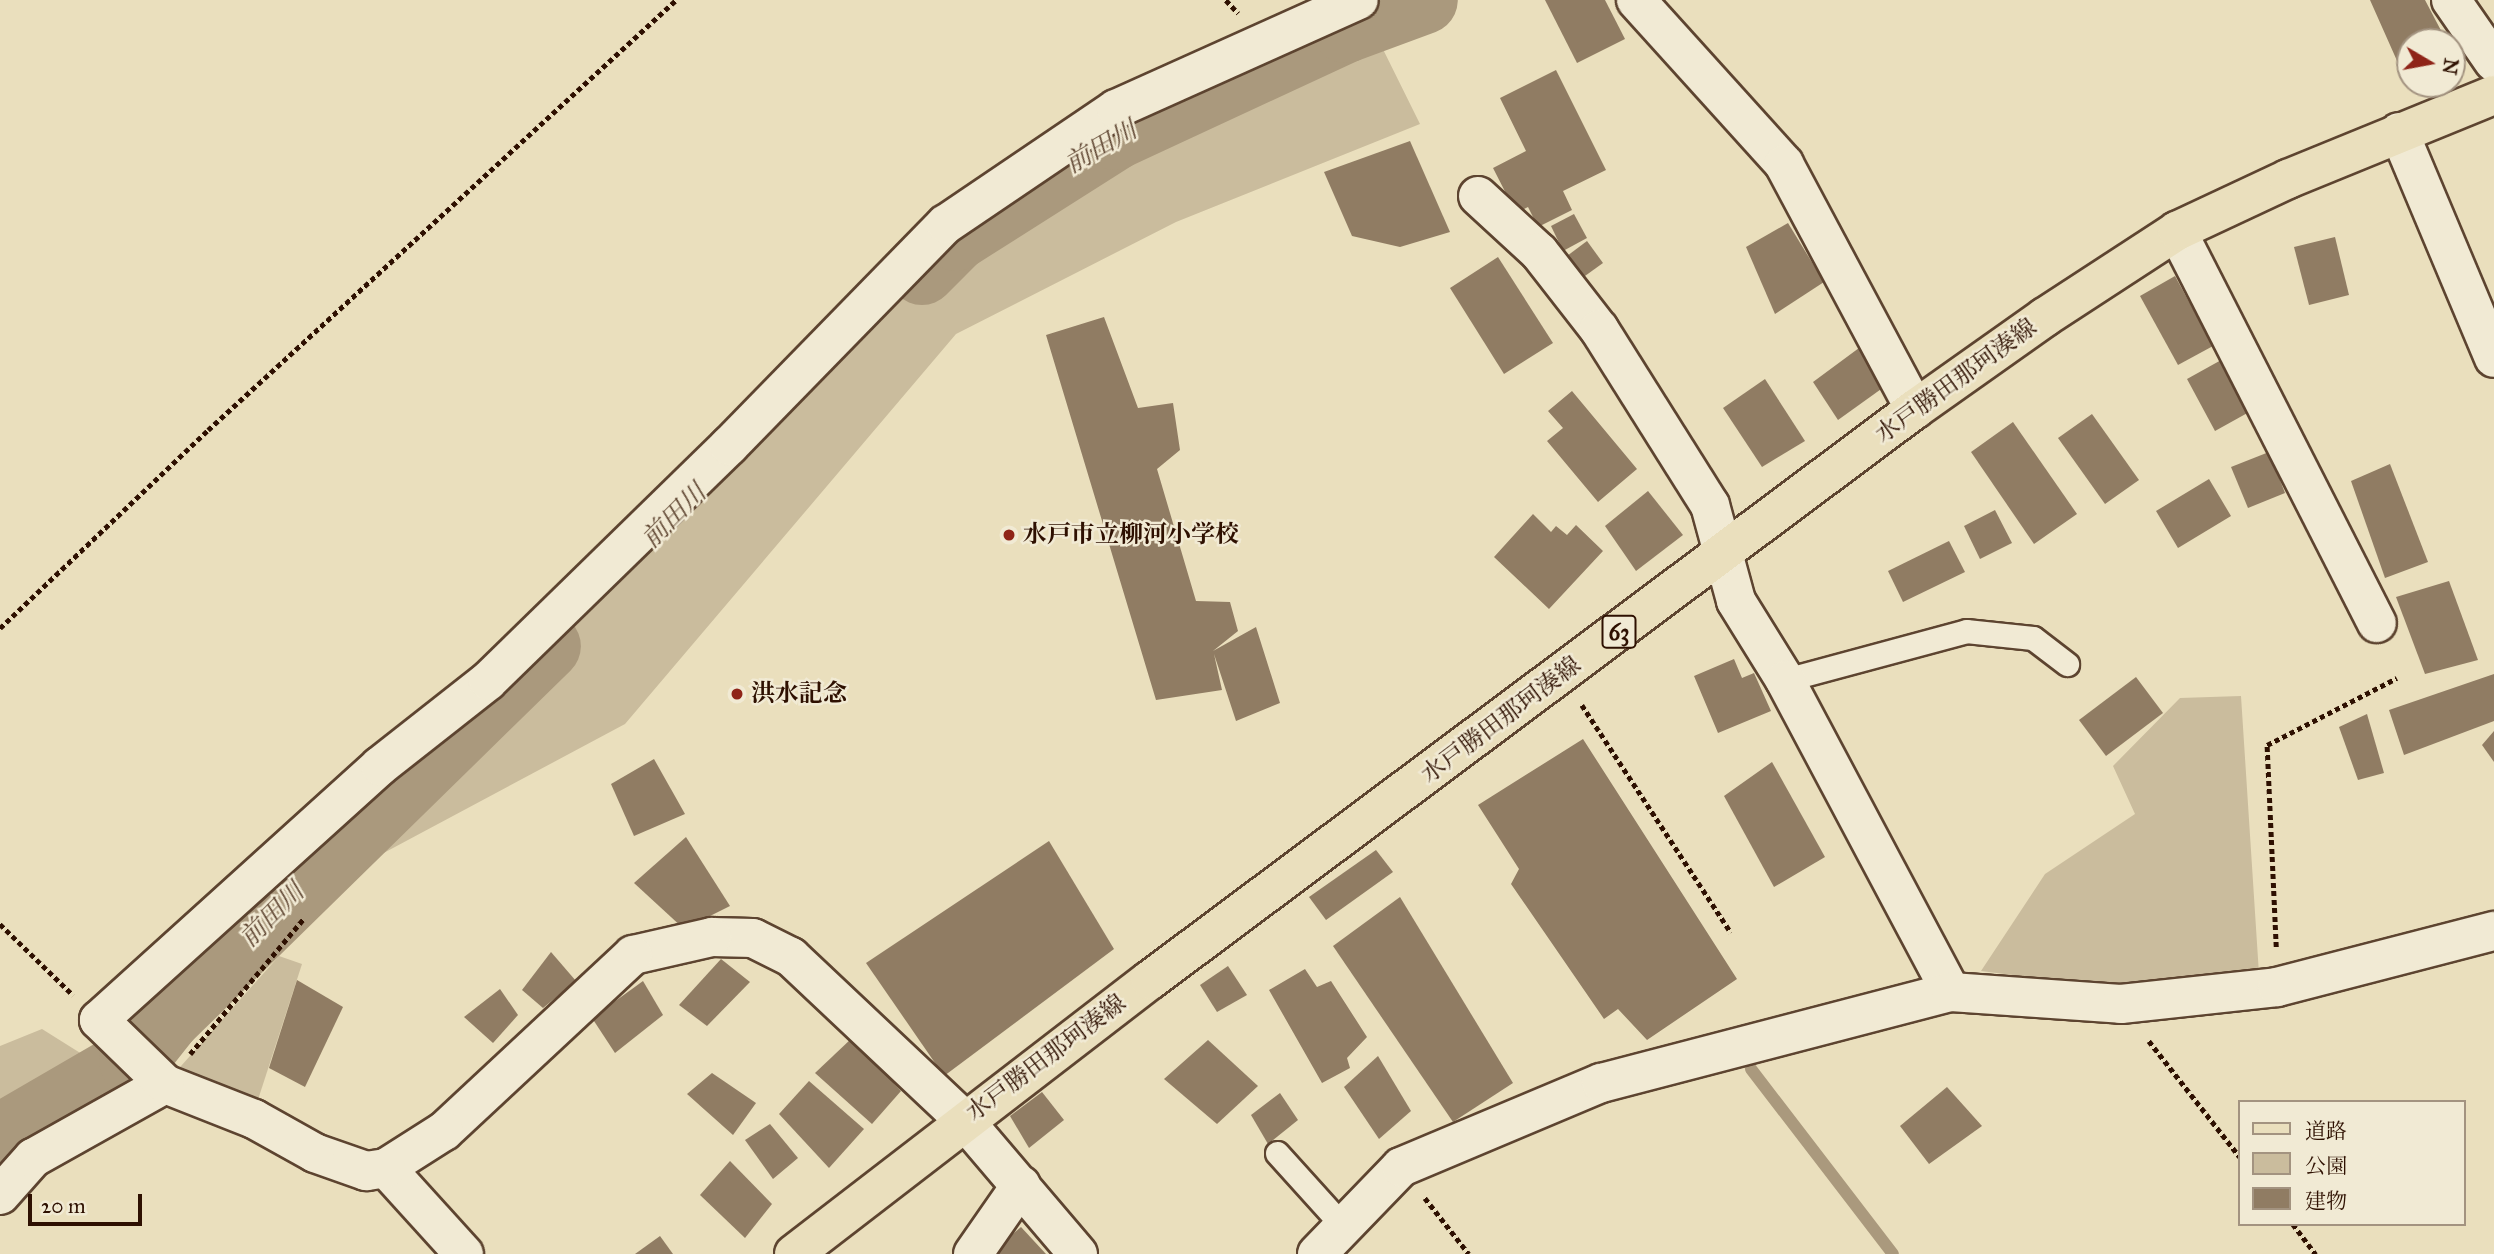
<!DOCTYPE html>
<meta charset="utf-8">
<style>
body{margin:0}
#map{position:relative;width:2494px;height:1254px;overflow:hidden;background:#eadfbd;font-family:"IM FELL Great Primer","Noto Serif JP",serif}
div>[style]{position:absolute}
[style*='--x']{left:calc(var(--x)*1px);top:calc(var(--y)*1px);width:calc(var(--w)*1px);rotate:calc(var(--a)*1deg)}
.green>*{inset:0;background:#cabc9d}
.stream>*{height:12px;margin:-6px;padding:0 6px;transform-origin:6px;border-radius:6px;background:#aa997d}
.river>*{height:68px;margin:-34px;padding:0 34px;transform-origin:34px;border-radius:34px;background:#aa997d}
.building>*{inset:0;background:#907c63}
.path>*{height:4.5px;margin-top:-2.25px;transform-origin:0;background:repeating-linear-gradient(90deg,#2e1001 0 5px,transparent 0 8.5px)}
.roads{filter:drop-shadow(2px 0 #5d4430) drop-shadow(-2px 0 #5d4430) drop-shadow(0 2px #5d4430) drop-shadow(0 -2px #5d4430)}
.service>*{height:23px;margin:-11.5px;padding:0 11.5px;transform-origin:11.5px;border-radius:11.5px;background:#f1ead4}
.minor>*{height:38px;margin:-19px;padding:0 19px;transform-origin:19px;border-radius:19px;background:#f1ead4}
.primary>*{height:38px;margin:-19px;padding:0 19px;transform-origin:19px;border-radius:19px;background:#eadfbd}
.dots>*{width:19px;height:19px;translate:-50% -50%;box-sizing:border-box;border:4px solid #f1ead4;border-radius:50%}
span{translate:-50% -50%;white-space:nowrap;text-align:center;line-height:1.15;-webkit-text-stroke:5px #f1ead4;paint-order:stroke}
.shield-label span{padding:2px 5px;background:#f1ead4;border:2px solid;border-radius:5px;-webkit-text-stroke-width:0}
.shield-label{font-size:23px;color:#2e1001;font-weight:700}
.street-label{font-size:24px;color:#2e1001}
.poi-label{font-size:24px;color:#2e1001;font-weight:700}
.left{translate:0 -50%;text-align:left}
.water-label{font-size:26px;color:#604733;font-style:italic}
.legend{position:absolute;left:2238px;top:1100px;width:228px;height:126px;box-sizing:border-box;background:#f1ead4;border:2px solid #a39380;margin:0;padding:9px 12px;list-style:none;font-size:21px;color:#2e1001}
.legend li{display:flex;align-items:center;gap:14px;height:35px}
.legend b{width:35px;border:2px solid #a39380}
.north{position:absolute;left:2396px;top:28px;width:70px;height:70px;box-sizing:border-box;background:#f1ead4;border:2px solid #a39380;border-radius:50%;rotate:100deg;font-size:19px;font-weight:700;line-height:28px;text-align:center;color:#2e1001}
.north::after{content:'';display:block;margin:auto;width:24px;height:32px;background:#8f2418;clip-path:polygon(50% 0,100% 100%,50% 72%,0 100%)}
.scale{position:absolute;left:28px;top:1194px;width:114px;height:32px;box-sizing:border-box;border:4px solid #2e1001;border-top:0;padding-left:9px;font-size:21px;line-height:24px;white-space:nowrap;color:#2e1001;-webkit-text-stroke:5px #f1ead4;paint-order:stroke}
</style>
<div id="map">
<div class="green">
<div style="clip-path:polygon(1369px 21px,1420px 124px,1176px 222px,956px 334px,625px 724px,320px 887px,956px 237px)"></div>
<div style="clip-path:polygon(2241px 696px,2259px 974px,2121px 989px,1981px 971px,2045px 874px,2135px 814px,2113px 766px,2180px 698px)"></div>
<div style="clip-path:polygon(279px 956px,302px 964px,254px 1112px,165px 1084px)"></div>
<div style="clip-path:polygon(42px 1029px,109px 1071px,0 1121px,0 1046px)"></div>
</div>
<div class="stream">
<div style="--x:1751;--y:1069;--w:233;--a:52.5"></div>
</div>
<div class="river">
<div style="--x:922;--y:271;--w:48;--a:-45"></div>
<div style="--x:956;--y:237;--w:188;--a:-32.4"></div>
<div style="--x:1115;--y:136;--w:255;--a:-24.9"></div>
<div style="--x:1346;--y:29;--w:83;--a:-20.4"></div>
<div style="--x:0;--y:1138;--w:154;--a:-30.1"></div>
<div style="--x:133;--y:1061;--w:53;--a:-51.8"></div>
<div style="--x:166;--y:1019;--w:533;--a:-44.39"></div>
</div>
<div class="building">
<div style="clip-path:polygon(1545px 0,1605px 0,1625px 39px,1577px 63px)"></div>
<div style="clip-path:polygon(2370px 0,2425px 0,2447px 42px,2410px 42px,2410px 68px,2402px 72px)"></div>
<div style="clip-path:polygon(1556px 70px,1606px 170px,1563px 191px,1572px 210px,1538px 227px,1528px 207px,1516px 213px,1493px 168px,1526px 151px,1500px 98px)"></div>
<div style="clip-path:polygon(1410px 141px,1450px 232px,1400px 247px,1352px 236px,1324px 172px)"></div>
<div style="clip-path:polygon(1574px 214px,1587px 238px,1563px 251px,1551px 226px)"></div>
<div style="clip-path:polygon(1788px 223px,1824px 282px,1775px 314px,1746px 247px)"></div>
<div style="clip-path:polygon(2335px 237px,2349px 295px,2309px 305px,2294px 247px)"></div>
<div style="clip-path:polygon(1587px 241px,1603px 263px,1578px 281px,1563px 259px)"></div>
<div style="clip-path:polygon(1498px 257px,1553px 343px,1504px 374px,1450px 288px)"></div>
<div style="clip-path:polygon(2175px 276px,2213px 346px,2178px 365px,2140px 296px)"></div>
<div style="clip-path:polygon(1104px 317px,1138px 408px,1173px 403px,1180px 450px,1157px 469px,1196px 601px,1230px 602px,1238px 631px,1213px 651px,1256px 627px,1280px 703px,1236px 721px,1214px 654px,1222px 690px,1156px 700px,1046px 335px)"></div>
<div style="clip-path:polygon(1859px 348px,1884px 387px,1838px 420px,1813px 382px)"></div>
<div style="clip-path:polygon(2223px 359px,2251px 411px,2215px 431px,2187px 379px)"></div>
<div style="clip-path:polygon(1765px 379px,1805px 441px,1762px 467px,1723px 408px)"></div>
<div style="clip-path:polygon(1572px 391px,1637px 469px,1598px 502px,1547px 441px,1563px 428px,1548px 411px)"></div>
<div style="clip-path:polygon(2092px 414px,2139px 480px,2105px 504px,2058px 438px)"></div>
<div style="clip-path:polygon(2013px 422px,2077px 514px,2034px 544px,1971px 452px)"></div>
<div style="clip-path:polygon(2269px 452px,2285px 493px,2248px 508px,2231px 467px)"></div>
<div style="clip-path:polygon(2390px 464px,2428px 562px,2385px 578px,2351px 481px)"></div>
<div style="clip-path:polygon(2209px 479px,2231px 516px,2178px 548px,2156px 511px)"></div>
<div style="clip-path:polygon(1648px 491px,1683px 535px,1636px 571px,1605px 526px)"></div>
<div style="clip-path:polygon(1995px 510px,2012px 543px,1980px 559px,1964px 526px)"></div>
<div style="clip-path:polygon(1533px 514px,1551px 532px,1556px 526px,1567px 535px,1576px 525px,1603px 551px,1549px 609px,1494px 557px)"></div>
<div style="clip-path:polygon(1949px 541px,1965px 572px,1903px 602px,1888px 571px)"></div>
<div style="clip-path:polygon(2449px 581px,2478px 660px,2425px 674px,2396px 597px)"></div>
<div style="clip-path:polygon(1734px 659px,1742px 678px,1754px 673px,1771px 711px,1718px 733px,1694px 676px)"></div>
<div style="clip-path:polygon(2494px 674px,2494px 721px,2404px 755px,2389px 710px)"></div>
<div style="clip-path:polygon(2136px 677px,2163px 713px,2106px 756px,2079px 720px)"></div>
<div style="clip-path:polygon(2367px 714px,2384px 773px,2358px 780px,2339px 727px)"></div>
<div style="clip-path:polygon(2494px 731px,2494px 762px,2482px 745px)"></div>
<div style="clip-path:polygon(1583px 739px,1737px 979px,1647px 1040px,1618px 1009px,1604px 1019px,1511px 884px,1519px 869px,1478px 805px)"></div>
<div style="clip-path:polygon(654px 759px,685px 814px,634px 836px,611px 784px)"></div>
<div style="clip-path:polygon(1772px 762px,1825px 857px,1774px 887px,1724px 796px)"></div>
<div style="clip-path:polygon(686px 837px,730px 906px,684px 929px,634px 883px)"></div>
<div style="clip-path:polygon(1049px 841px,1114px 949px,944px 1076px,866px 963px)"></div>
<div style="clip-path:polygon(1376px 850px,1393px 872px,1326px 920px,1309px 897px)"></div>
<div style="clip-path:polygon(1400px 897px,1513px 1083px,1453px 1122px,1333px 946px)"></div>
<div style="clip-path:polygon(551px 952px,576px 981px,543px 1008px,522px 990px)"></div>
<div style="clip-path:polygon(721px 959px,750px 982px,707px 1026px,679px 1005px)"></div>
<div style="clip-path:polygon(1228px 966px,1247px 995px,1217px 1012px,1200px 985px)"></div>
<div style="clip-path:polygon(1305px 969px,1317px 987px,1331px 981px,1367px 1037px,1347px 1058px,1350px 1068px,1322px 1083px,1269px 990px)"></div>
<div style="clip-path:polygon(297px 980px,343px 1007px,305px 1087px,269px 1068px)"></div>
<div style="clip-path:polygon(643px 981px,663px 1015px,615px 1053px,592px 1018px)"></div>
<div style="clip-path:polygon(500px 989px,518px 1015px,493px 1043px,464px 1017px)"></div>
<div style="clip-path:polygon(852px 1038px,901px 1091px,872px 1124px,815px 1073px)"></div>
<div style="clip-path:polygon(1208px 1040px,1258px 1086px,1217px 1124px,1164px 1079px)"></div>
<div style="clip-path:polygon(1378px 1056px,1411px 1111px,1379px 1139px,1344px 1087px)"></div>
<div style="clip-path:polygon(712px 1073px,756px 1103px,733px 1135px,687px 1094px)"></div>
<div style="clip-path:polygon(809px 1081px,864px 1129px,829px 1168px,779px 1114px)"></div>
<div style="clip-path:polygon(1947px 1087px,1982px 1126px,1929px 1164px,1900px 1126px)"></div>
<div style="clip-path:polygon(1042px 1092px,1064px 1120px,1029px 1148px,1010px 1116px)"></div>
<div style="clip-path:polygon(1280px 1093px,1298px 1120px,1268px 1144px,1251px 1115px)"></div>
<div style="clip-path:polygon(770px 1124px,798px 1158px,773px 1179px,745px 1140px)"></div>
<div style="clip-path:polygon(730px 1161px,772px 1204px,745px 1238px,700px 1195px)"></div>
<div style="clip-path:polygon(1021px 1227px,1046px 1254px,996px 1254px,994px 1250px)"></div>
<div style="clip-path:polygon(660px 1236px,673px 1254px,635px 1254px)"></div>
</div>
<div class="path">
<div style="--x:1226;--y:0;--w:18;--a:47"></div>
<div style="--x:0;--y:628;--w:287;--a:-43.6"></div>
<div style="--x:208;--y:430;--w:636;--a:-42.58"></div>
<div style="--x:1582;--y:705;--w:272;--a:56.8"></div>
<div style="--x:0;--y:924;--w:102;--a:44.2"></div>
<div style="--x:2276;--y:947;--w:202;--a:-92.6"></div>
<div style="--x:2267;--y:745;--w:146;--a:-27.3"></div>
<div style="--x:2149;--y:1041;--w:147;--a:51.9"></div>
<div style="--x:190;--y:1054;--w:177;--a:-50"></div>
<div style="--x:1425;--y:1198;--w:71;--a:51.8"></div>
<div style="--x:2293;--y:1224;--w:38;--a:53"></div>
</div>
<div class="roads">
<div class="service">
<div style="--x:1785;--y:680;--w:188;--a:-15.1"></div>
<div style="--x:1966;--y:631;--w:67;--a:6"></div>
<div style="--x:2033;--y:638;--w:43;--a:37.4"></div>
<div style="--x:1277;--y:1153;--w:98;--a:47.9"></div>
</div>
<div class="minor">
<div style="--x:1636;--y:0;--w:221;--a:47.9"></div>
<div style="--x:1784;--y:164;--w:278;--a:61.9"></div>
<div style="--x:2451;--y:0;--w:75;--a:55.3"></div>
<div style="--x:2399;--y:132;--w:245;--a:67.2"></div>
<div style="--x:1478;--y:196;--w:83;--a:42.6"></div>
<div style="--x:1539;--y:252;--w:98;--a:52.1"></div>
<div style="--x:1599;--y:329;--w:208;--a:57.8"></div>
<div style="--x:1710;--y:505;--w:99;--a:74.8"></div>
<div style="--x:1736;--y:601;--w:93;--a:58.2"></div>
<div style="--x:1785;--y:680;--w:353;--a:62"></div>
<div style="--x:2177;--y:231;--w:440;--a:63"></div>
<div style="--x:386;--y:1168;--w:116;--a:47.8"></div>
<div style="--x:0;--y:1195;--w:50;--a:-48.3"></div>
<div style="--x:33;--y:1158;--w:151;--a:-29.3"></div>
<div style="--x:973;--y:1254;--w:84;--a:-55.2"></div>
<div style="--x:1078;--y:1254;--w:176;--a:-130.4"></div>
<div style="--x:964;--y:1120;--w:238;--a:-136.7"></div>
<div style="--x:791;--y:957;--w:42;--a:-153.4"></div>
<div style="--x:753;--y:938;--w:41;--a:-178.6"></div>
<div style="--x:712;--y:937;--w:81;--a:167.2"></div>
<div style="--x:633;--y:955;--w:258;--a:137"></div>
<div style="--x:444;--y:1131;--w:69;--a:147.5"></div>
<div style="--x:386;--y:1168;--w:20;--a:171"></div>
<div style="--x:366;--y:1171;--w:54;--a:-160.6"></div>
<div style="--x:315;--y:1153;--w:70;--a:-150.9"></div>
<div style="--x:254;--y:1119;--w:96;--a:-158.5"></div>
<div style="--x:165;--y:1084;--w:92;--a:-135.9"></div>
<div style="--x:99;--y:1020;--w:379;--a:-42.1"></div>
<div style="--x:380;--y:766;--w:137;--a:-38.2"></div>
<div style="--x:488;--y:681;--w:337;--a:-44.3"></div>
<div style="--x:729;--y:446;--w:310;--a:-45.7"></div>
<div style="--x:946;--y:224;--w:205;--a:-34.1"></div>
<div style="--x:1116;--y:109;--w:266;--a:-24.2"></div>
<div style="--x:1317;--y:1254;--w:121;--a:-46"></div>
<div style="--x:1401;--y:1167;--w:217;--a:-22.8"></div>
<div style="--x:1601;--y:1083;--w:362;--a:-14.6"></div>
<div style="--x:1951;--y:992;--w:170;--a:4"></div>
<div style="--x:2121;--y:1004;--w:157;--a:-6.2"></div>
<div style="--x:2277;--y:987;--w:224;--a:-14.5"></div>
</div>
<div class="primary">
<div style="--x:794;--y:1254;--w:449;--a:-37.6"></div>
<div style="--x:1150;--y:980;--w:955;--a:-36.74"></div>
<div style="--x:1915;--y:409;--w:159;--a:-35.3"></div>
<div style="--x:2045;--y:317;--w:158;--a:-33.1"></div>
<div style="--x:2177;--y:231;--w:123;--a:-25.1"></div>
<div style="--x:2288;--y:179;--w:222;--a:-22.2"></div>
</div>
</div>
<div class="dots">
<div style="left:1009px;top:535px;background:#8f2418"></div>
<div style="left:737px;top:694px;background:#8f2418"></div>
</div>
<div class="shield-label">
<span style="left:1619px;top:632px">63</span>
</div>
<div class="street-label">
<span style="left:1956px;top:381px;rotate:-36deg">水戸勝田那珂湊線</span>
<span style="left:1501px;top:720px;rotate:-37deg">水戸勝田那珂湊線</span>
<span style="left:1046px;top:1058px;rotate:-37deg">水戸勝田那珂湊線</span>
</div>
<div class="poi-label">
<span class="left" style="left:1023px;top:535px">水戸市立柳河小学校</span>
<span class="left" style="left:751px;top:694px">洪水記念</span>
</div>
<div class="water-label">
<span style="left:1101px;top:147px;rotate:-30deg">前田川</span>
<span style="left:674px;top:516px;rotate:-45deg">前田川</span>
<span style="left:272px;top:915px;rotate:-45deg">前田川</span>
</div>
<ul class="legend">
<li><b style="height:9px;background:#eadfbd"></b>道路</li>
<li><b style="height:19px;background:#cabc9d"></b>公園</li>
<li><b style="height:19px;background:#907c63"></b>建物</li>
</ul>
<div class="north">N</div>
<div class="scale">20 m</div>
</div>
